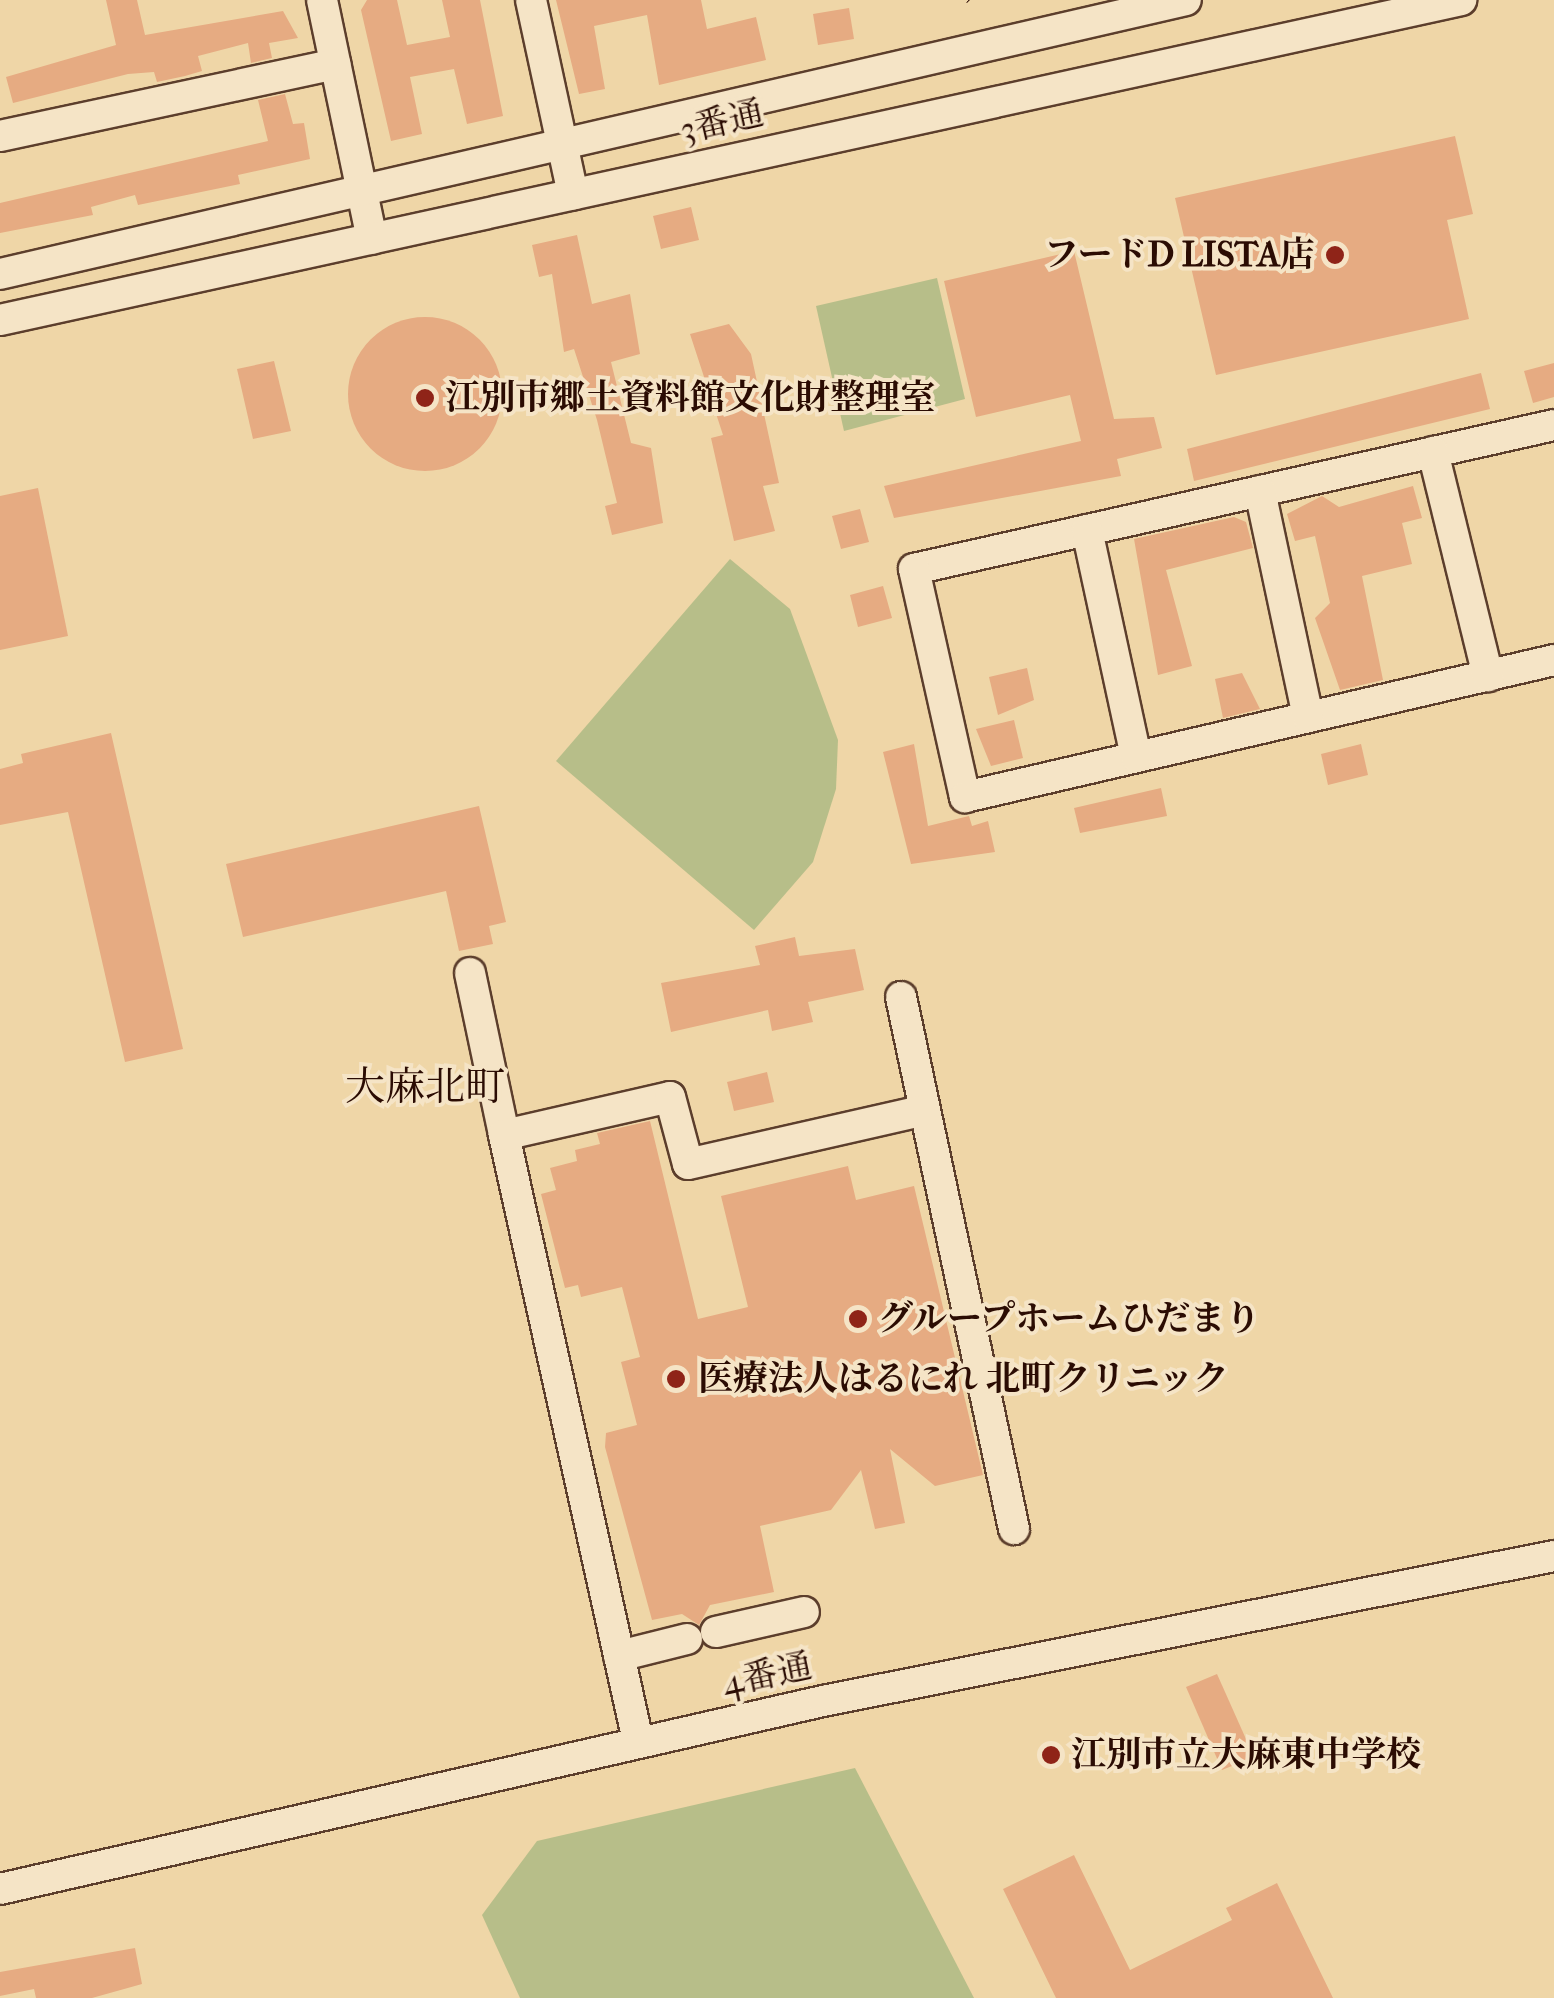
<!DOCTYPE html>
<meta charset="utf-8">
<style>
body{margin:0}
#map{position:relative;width:1554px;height:1998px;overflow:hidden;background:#efd6a7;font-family:"IM FELL French Canon","Noto Serif JP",serif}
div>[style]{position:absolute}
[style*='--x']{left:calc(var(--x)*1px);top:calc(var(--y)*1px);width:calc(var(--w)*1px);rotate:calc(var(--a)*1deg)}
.green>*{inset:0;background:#b7be89}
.building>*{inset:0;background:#e6ab82}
.round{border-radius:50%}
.path>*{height:5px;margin-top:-2.5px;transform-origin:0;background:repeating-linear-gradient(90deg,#2b0c03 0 2.5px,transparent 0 7.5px)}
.roads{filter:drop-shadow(2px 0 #5c3e2c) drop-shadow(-2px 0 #5c3e2c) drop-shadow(0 2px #5c3e2c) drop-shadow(0 -2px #5c3e2c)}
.minor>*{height:30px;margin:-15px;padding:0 15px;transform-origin:15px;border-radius:15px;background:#f5e4c6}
.dots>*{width:28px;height:28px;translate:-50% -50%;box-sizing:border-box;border:5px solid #f5e4c6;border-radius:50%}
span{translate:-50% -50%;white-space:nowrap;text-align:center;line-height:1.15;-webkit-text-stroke:8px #f5e4c6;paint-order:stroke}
.street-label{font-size:35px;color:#2b0c03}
.poi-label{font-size:35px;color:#2b0c03;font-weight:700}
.right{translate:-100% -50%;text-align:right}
.left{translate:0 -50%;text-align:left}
.quarter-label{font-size:40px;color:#2b0c03}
</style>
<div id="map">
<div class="green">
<div style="clip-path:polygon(937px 278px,965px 399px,844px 431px,816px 306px)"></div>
<div style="clip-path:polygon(730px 559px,790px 609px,838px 740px,836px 789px,813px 862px,754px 930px,556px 761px)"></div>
<div style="clip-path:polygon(855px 1768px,974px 1998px,520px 1998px,482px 1915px,537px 1841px)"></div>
</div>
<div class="building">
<div style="clip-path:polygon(106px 0,137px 0,145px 35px,283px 11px,298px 38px,269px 43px,272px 58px,251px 63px,248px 43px,198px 56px,202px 71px,185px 76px,157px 82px,154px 72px,128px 74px,13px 103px,6px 77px,116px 45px)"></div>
<div style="clip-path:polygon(367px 0,397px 0,407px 45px,450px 37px,442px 0,480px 0,503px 116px,467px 124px,454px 69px,410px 77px,422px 134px,391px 141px,361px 10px)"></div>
<div style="clip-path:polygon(556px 0,701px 0,707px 29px,756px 17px,766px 60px,659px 85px,647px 15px,594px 26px,605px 89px,579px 94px)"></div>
<div style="clip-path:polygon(849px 8px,854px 39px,818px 45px,813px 14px)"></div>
<div style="clip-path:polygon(285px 94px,293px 124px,304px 123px,310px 159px,238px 175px,240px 184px,138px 205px,135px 195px,91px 207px,93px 215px,0 233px,0 203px,268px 141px,258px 100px)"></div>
<div style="clip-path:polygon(1455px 136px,1473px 214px,1447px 220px,1469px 319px,1216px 375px,1175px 198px)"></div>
<div style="clip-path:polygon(691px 207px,699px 240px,661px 249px,653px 216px)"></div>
<div style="clip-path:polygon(577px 235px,592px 304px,630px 294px,640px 354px,611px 362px,631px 443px,651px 448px,663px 523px,612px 535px,605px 506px,617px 503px,597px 420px,574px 349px,564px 352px,552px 274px,539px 277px,532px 245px)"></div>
<div style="clip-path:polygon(1074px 251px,1114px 419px,1154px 417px,1162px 448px,1117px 459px,1121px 476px,894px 518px,884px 486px,1081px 441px,1070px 395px,976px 417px,944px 281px)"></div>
<div class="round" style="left:348px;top:317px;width:154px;height:154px"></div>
<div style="clip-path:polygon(729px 324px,751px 354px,779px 483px,763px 486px,775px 531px,734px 541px,711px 438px,723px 435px,690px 334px)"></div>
<div style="clip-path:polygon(274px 361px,291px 431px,253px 439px,237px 369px)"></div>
<div style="clip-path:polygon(1554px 363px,1554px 397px,1533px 403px,1524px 371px)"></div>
<div style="clip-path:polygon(1481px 373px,1490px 409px,1194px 481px,1187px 449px)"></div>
<div style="clip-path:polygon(1413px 486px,1422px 518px,1402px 523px,1412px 564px,1362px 576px,1383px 680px,1340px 690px,1315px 618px,1330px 603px,1315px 536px,1295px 541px,1287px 514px,1322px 496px,1339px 507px)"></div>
<div style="clip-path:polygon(38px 488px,68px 636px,0 650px,0 496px)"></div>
<div style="clip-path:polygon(860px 509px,869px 542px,841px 549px,832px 516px)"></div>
<div style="clip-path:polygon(1234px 517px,1246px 522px,1253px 548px,1166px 570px,1192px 666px,1158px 675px,1134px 539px)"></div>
<div style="clip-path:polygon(883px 586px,892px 618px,858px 627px,850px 595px)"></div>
<div style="clip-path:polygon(1027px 668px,1034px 700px,998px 715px,989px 677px)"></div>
<div style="clip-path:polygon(1242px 673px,1260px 709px,1223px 718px,1215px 679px)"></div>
<div style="clip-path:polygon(1014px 720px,1023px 758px,991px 766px,976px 729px)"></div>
<div style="clip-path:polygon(111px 733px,183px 1049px,125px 1062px,68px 812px,0 825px,0 769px,23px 763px,21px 754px)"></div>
<div style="clip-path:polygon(914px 744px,928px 826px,969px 816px,972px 826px,988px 821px,995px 852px,911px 864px,883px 752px)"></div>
<div style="clip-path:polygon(1361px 744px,1368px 775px,1328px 785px,1321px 754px)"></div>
<div style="clip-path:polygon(1161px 788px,1167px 816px,1080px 833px,1074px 808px)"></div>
<div style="clip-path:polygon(479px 806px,506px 922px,489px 926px,493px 944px,459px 951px,446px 891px,243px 937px,226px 864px)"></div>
<div style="clip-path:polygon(795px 937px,799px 956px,855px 949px,864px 990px,808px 1002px,813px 1022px,772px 1031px,768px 1010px,671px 1032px,661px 983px,760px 965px,755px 946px)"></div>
<div style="clip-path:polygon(767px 1072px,774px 1102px,734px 1111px,727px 1082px)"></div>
<div style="clip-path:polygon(650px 1121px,698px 1319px,748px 1307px,721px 1196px,848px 1166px,856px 1200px,914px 1186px,983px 1475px,935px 1486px,890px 1449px,905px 1523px,875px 1529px,861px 1470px,831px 1510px,760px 1526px,774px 1592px,710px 1605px,699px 1625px,682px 1614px,652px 1620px,605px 1447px,606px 1433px,637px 1425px,621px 1362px,640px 1357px,622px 1287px,581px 1297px,578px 1285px,565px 1288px,541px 1194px,556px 1190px,550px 1168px,577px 1161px,575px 1150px,600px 1144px,597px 1133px)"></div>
<div style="clip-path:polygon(1217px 1674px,1254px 1757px,1222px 1770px,1186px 1687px)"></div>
<div style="clip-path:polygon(1074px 1855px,1130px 1970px,1232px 1920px,1226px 1908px,1277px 1883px,1333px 1998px,1056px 1998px,1003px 1889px)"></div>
<div style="clip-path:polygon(135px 1948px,142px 1984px,92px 1998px,36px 1998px,34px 1989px,0 1996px,0 1972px)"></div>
</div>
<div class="path">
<div style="--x:968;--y:0;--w:1;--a:45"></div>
</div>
<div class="roads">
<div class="minor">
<div style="--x:322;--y:0;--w:244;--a:78.2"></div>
<div style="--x:531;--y:0;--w:199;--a:77.8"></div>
<div style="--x:0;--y:136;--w:343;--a:-12.1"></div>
<div style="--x:0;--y:274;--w:1217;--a:-13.01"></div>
<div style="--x:0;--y:320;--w:1496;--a:-12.35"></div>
<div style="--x:1554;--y:425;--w:656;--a:167.32"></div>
<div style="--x:914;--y:569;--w:234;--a:77.4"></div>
<div style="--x:965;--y:797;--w:605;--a:-13.09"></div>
<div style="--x:1433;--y:452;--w:231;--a:76.2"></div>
<div style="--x:1260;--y:491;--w:231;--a:78"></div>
<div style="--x:1087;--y:530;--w:232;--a:77.8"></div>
<div style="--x:470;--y:973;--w:166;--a:78.1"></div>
<div style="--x:901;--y:997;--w:544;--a:78.01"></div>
<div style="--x:716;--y:1632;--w:90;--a:-12.8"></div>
<div style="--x:619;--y:1656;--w:70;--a:-14"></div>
<div style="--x:638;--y:1741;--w:621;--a:-102.47"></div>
<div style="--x:504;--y:1135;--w:170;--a:-12.9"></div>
<div style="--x:670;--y:1097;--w:69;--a:75"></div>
<div style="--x:688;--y:1164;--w:243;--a:-12.8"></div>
<div style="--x:0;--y:1889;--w:844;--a:-12.87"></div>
<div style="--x:823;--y:1701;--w:745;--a:-11.22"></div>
</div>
</div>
<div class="dots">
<div style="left:1335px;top:255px;background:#8f2418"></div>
<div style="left:425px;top:398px;background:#8f2418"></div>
<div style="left:858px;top:1319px;background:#8f2418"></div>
<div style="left:676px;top:1379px;background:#8f2418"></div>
<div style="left:1051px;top:1755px;background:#8f2418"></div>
</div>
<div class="street-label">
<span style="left:722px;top:122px;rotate:-13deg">3番通</span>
<span style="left:767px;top:1675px;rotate:-12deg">4番通</span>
</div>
<div class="poi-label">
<span class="right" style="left:1315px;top:255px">フードD LISTA店</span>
<span class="left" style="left:445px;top:398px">江別市郷土資料館文化財整理室</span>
<span class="left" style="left:878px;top:1319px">グループホームひだまり</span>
<span class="left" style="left:698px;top:1379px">医療法人はるにれ 北町クリニック</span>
<span class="left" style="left:1071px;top:1755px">江別市立大麻東中学校</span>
</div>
<div class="quarter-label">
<span style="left:425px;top:1087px">大麻北町</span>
</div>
</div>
